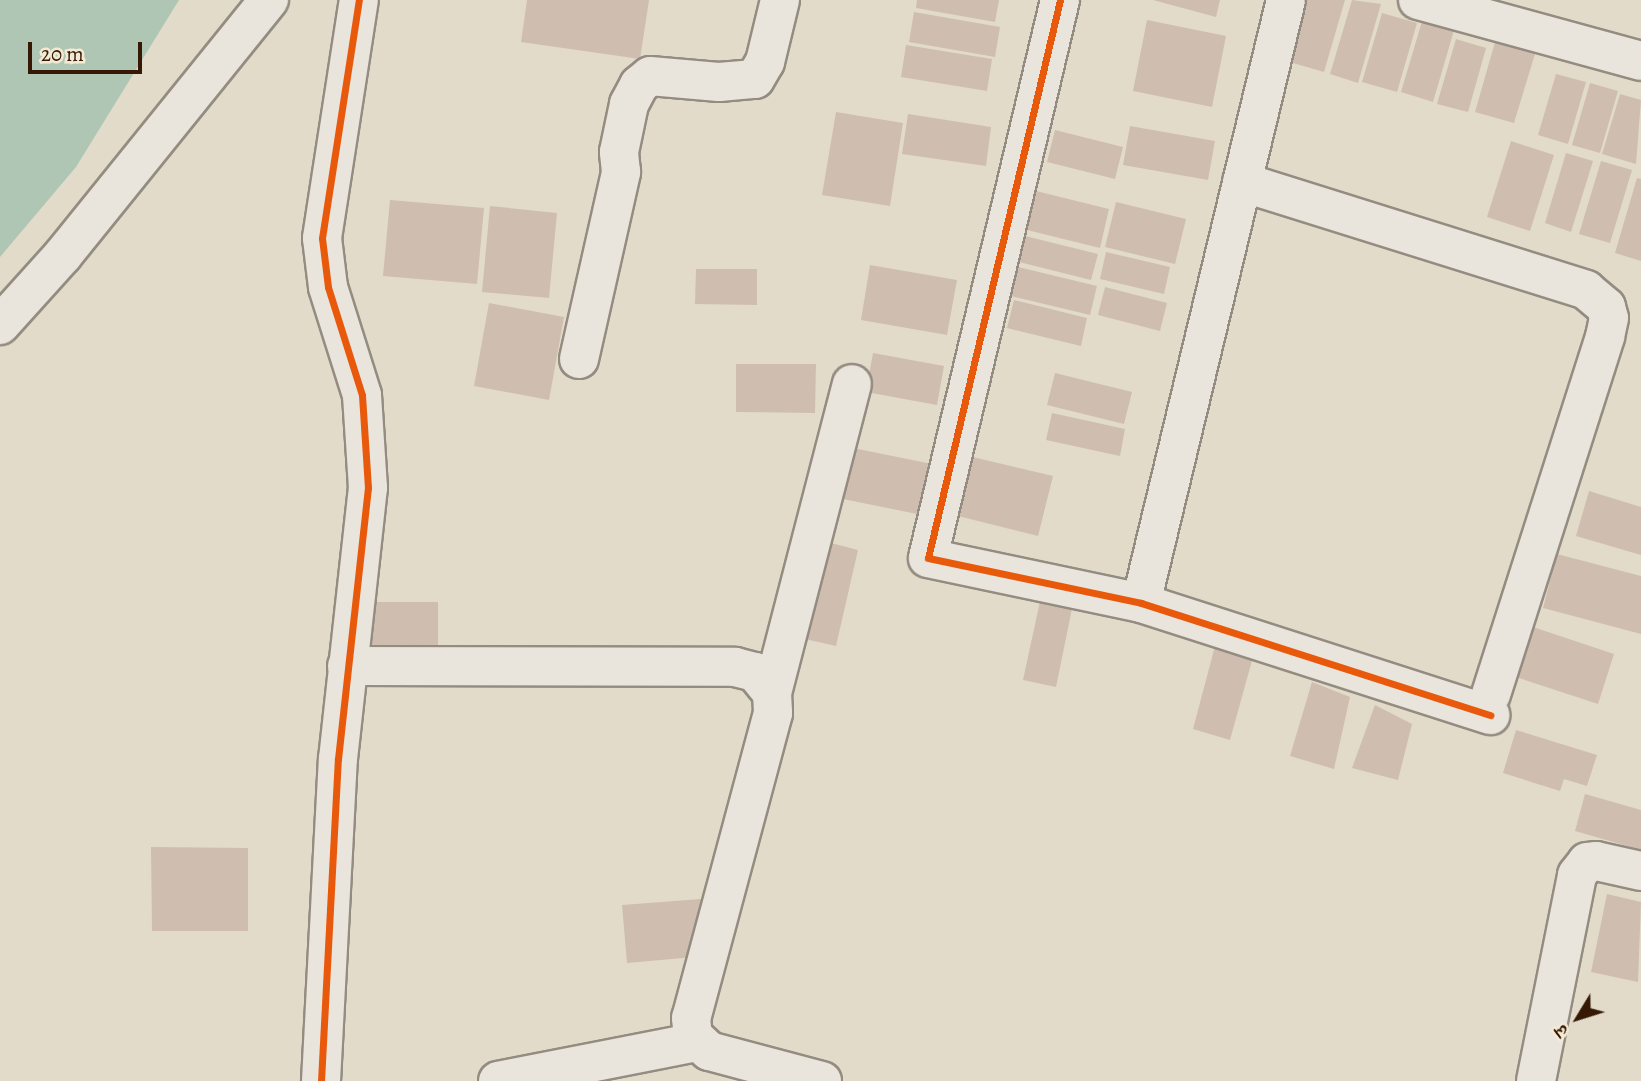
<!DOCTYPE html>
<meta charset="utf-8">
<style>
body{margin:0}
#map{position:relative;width:1641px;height:1081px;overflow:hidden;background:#e2dbca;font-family:Alegreya,"Noto Serif Devanagari",serif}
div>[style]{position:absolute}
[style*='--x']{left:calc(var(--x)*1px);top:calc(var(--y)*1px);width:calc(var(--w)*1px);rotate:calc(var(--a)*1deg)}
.water>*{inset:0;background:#b0c6b5}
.building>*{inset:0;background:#cfbeb0}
.roads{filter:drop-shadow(2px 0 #948c80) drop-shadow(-2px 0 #948c80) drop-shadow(0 2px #948c80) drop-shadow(0 -2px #948c80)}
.minor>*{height:38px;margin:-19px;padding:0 19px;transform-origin:19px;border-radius:19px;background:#e9e4dc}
.cycleway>*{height:7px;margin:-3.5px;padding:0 3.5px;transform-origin:3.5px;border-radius:3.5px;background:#e8590c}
span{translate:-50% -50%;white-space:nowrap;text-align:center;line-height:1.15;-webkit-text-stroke:5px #f3ead6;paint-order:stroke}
.north{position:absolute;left:1543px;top:983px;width:70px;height:70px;-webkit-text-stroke:5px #f3ead6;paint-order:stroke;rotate:232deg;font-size:19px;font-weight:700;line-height:28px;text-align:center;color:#361904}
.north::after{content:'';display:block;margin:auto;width:24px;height:32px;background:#361904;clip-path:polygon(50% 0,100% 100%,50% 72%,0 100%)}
.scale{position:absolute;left:28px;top:42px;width:114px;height:32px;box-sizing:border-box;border:4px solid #361904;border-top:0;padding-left:9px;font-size:21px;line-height:24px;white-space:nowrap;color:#361904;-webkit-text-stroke:5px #f3ead6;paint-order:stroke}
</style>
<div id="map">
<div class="water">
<div style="clip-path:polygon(0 0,179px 0,76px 167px,0 257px)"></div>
</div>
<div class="building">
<div style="clip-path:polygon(527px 0,649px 0,640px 59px,521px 42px)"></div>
<div style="clip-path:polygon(917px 0,999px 0,995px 22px,916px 8px)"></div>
<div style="clip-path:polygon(1153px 0,1220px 0,1216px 17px)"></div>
<div style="clip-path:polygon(1304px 0,1345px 0,1324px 72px,1286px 61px)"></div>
<div style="clip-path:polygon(1352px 0,1381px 4px,1358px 83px,1330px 74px)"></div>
<div style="clip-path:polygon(914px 12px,1000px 27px,995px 57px,909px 42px)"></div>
<div style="clip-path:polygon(1382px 13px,1417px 23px,1397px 92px,1362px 82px)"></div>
<div style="clip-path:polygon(1423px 18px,1455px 27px,1433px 102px,1401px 92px)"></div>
<div style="clip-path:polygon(1147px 20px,1226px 36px,1212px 107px,1133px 91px)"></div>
<div style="clip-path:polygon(1456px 39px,1486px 48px,1468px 112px,1437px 104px)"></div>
<div style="clip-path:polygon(1495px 42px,1535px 54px,1514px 123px,1475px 112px)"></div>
<div style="clip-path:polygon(906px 45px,992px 59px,987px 91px,901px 77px)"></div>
<div style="clip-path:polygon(1556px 74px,1586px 82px,1568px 144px,1538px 135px)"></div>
<div style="clip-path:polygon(1590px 83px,1618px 91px,1600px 153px,1572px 145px)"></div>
<div style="clip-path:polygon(1620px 94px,1641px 100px,1636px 164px,1602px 154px)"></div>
<div style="clip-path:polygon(836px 112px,903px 123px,890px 206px,822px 195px)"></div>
<div style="clip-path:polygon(908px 114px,991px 127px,986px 166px,902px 154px)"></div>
<div style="clip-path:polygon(1130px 126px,1215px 141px,1208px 180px,1123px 165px)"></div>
<div style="clip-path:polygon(1055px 130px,1123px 147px,1115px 179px,1047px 162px)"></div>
<div style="clip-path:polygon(1511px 141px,1554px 155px,1530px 231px,1487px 217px)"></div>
<div style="clip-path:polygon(1566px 153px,1593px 161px,1571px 232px,1545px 223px)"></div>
<div style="clip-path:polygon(1601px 161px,1632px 170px,1610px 243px,1579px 234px)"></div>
<div style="clip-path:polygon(1637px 178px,1641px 179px,1641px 261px,1615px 253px)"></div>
<div style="clip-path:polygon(1032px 190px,1109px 209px,1100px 248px,1023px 229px)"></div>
<div style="clip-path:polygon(390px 200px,484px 208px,477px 284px,383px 276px)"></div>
<div style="clip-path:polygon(1116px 202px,1186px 219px,1175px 264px,1105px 247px)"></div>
<div style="clip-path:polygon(490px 206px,557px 213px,549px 298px,482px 292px)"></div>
<div style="clip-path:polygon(1021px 235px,1098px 254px,1091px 280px,1015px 261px)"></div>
<div style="clip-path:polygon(1106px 252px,1170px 267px,1164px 294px,1100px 279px)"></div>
<div style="clip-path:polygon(870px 265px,957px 280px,947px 335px,861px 320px)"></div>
<div style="clip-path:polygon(1014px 266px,1097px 286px,1090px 315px,1007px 295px)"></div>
<div style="clip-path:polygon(696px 269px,757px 269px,757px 305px,695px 304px)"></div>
<div style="clip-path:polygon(1105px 287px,1167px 303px,1160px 331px,1098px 315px)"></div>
<div style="clip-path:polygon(1014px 300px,1087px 318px,1081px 346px,1007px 328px)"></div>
<div style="clip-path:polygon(489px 303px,564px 317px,549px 400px,474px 386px)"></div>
<div style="clip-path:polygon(873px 353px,944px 366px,937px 405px,866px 392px)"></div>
<div style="clip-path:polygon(736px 364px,816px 364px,815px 413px,736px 412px)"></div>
<div style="clip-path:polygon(1055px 373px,1132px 392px,1124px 424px,1047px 405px)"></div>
<div style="clip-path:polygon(1052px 413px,1125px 429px,1120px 456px,1046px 440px)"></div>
<div style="clip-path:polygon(848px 447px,932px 464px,922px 515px,838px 498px)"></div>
<div style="clip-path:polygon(960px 454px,1053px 476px,1038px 536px,946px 513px)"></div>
<div style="clip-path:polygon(1589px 491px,1641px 507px,1641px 555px,1576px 536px)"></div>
<div style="clip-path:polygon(819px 540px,858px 550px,836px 646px,796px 637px)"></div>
<div style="clip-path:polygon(1557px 554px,1641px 576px,1641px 634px,1543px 608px)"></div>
<div style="clip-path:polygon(1042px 592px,1074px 599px,1056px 687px,1023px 680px)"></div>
<div style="clip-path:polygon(364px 602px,438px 602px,438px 646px,364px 646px)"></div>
<div style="clip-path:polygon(1533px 627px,1614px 654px,1598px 704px,1516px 677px)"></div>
<div style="clip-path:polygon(1215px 646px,1253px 657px,1230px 740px,1193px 729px)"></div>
<div style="clip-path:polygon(1312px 682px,1350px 697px,1334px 769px,1290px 756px)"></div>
<div style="clip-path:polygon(1375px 705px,1412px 724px,1398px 780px,1352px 768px)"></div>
<div style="clip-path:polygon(1516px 730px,1597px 755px,1587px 786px,1564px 779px,1560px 791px,1503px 773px)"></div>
<div style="clip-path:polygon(1585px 794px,1641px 810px,1641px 850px,1575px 831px)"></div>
<div style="clip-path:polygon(151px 847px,248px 848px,248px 931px,152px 931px)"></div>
<div style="clip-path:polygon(1607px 894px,1641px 902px,1638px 982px,1591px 972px)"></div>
<div style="clip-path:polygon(701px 899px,706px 956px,627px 963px,622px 905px)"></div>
</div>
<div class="roads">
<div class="minor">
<div style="--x:1060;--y:0;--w:573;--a:103.31"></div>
<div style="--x:928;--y:558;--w:218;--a:11.9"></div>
<div style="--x:1141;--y:603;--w:367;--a:17.8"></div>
<div style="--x:1418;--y:0;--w:231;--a:15.3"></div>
<div style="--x:1242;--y:182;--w:361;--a:17.4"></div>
<div style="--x:1586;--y:290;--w:26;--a:40"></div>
<div style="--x:1606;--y:307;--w:11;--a:75"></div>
<div style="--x:1609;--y:318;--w:19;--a:102"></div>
<div style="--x:1605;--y:337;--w:375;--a:107.7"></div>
<div style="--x:0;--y:325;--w:94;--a:-48"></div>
<div style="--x:63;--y:255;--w:328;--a:-51.1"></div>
<div style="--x:579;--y:359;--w:192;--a:-77.3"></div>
<div style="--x:621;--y:172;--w:20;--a:-96"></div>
<div style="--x:619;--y:152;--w:49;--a:-78.2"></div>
<div style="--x:629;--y:104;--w:21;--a:-62"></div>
<div style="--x:639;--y:85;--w:14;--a:-39"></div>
<div style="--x:650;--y:76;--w:69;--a:5"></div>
<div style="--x:719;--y:82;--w:36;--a:-5"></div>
<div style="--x:755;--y:79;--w:20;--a:-60"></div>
<div style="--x:765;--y:62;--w:64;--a:-76.4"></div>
<div style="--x:1141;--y:603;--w:620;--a:-76.48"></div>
<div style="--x:347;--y:666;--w:388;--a:0.1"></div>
<div style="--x:735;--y:667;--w:21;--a:14"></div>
<div style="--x:755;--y:672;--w:27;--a:51"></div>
<div style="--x:772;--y:693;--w:20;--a:87"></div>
<div style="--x:773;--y:713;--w:316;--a:105"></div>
<div style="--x:691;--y:1018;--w:18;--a:84"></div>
<div style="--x:693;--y:1036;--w:22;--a:43"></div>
<div style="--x:709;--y:1051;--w:117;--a:14.9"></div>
<div style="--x:772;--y:693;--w:319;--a:-75.5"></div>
<div style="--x:321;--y:1081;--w:322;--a:-87"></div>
<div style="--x:338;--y:759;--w:273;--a:-83.7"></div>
<div style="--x:368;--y:488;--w:93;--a:-93.7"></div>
<div style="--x:362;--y:395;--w:113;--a:-107.5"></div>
<div style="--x:328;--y:287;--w:49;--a:-97"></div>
<div style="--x:322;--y:238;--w:241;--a:-81.2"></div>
<div style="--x:498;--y:1081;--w:202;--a:-11.1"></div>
<div style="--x:1536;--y:1081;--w:210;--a:-78.7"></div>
<div style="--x:1577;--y:875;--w:16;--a:-52"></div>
<div style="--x:1587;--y:862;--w:9;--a:-6"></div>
<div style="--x:1596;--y:861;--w:46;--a:12.5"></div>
</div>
</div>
<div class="cycleway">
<div style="--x:1060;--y:0;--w:573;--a:103.31"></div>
<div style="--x:928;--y:558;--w:218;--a:11.9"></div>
<div style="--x:1141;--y:603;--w:367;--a:17.8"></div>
<div style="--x:321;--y:1081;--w:322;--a:-87"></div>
<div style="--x:338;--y:759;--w:273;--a:-83.7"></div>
<div style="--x:368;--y:488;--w:93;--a:-93.7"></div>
<div style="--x:362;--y:395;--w:113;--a:-107.5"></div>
<div style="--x:328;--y:287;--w:49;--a:-97"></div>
<div style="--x:322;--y:238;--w:241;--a:-81.2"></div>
</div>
<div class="north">उ</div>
<div class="scale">20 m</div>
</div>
